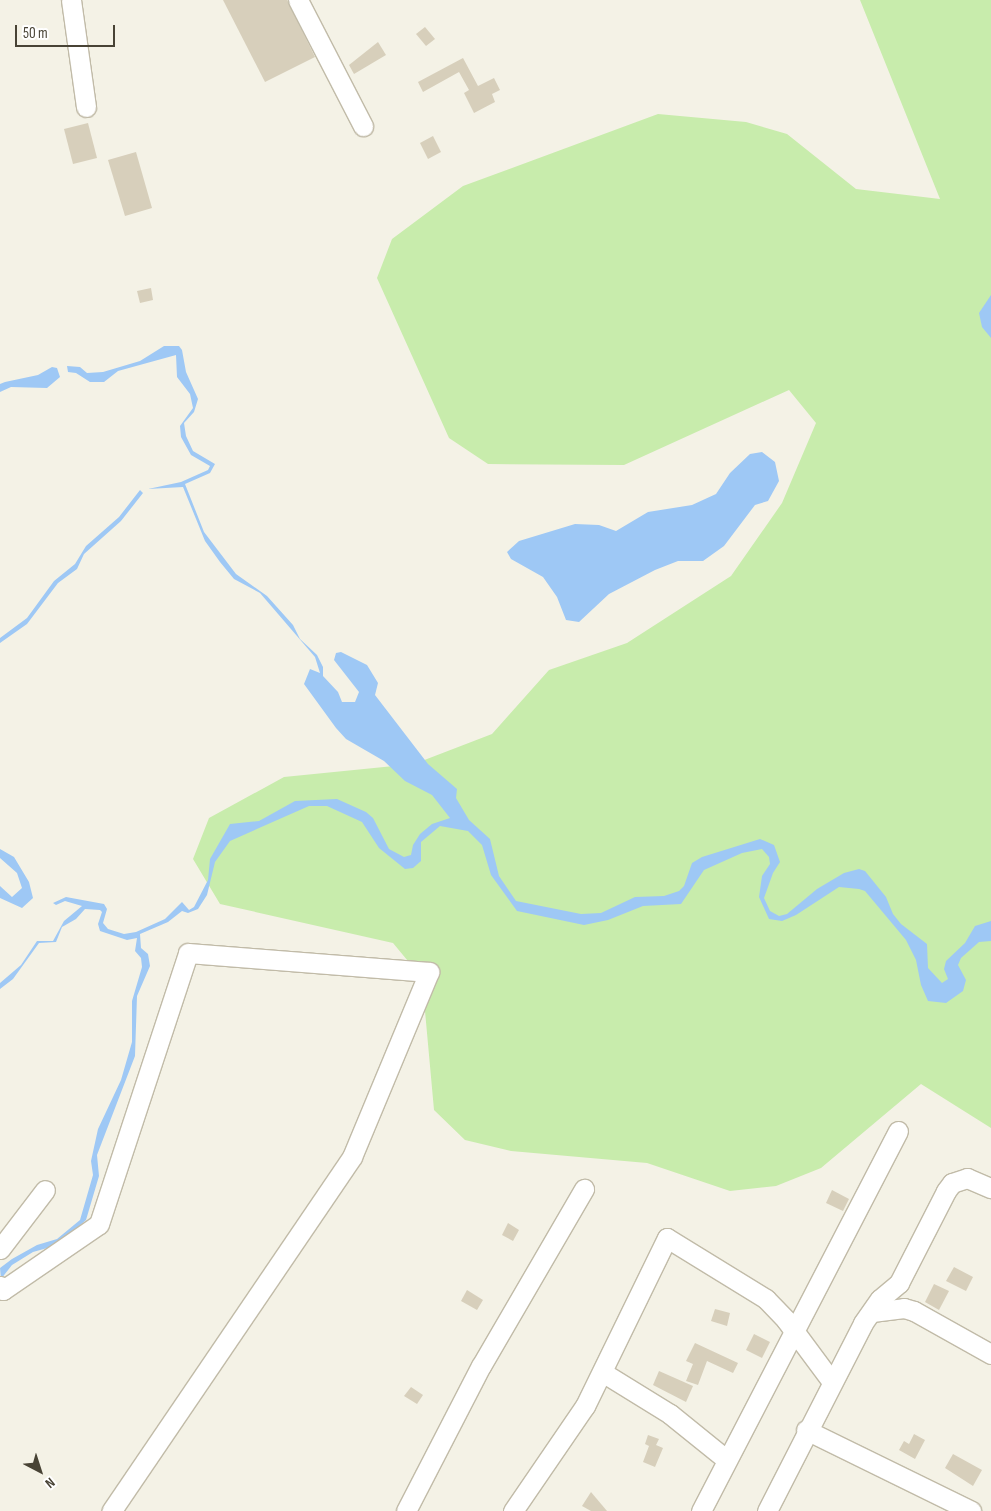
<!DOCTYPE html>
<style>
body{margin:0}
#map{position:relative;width:991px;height:1511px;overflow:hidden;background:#f4f2e6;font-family:"Sofia Sans Condensed",sans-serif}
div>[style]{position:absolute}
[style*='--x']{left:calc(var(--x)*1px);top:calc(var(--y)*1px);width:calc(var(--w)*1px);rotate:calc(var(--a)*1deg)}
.green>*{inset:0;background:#c8ecac}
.water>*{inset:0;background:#9ec8f5}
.building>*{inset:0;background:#d7cfbb}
.roads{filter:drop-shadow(1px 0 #c1bba8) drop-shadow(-1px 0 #c1bba8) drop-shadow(0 1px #c1bba8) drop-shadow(0 -1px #c1bba8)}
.minor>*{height:19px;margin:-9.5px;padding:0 9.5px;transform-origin:9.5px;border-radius:9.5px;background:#fff}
span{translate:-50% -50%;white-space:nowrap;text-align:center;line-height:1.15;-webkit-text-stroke:4px #fff;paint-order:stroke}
.north{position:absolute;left:15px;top:1446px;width:50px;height:50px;-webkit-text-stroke:4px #fff;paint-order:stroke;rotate:140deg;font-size:14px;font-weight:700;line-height:20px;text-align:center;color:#484335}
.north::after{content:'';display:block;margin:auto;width:18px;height:22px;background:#484335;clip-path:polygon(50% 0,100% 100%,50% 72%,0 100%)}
.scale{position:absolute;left:15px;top:25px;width:100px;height:22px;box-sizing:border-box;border:2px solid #484335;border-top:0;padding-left:6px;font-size:15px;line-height:18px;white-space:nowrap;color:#484335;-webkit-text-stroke:4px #fff;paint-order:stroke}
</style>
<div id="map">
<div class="green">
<div style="clip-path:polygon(860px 0,991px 0,991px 1128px,921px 1084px,821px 1168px,776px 1186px,730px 1191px,647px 1163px,511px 1151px,465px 1140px,434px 1110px,422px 978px,393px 943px,220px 904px,193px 859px,209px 818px,284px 777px,414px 764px,492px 734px,549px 670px,627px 643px,731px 576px,782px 503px,816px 423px,789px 390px,624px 465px,488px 464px,449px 438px,377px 278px,392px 239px,463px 186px,658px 114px,746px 122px,787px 134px,856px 189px,940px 199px)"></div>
</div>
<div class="water">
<div style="clip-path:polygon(991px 295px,991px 338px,982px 327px,979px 313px)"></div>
<div style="clip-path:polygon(164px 346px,179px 346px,182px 350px,186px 372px,198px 399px,194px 412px,184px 423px,186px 436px,193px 451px,215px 464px,210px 473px,185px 484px,204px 532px,236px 574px,267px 596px,293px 625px,300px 639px,317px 655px,323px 667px,323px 676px,338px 692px,342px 702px,355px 702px,359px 692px,334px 660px,336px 653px,341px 652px,367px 665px,378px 683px,375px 695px,428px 764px,457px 789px,456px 798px,469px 820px,490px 839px,499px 876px,516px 901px,581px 914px,601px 913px,635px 897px,664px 896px,679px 891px,684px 886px,692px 863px,702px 857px,760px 839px,774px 845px,780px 862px,773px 873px,764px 898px,770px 911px,779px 916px,787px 914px,817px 889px,844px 873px,859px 869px,865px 871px,886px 897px,893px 914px,901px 924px,927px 944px,928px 968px,942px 983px,948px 979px,944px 969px,946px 961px,965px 943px,975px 926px,991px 921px,991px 941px,979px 942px,961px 958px,958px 965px,966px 980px,963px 991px,946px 1003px,928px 1001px,921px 985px,916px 960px,906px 940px,865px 891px,859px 889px,839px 887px,796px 915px,782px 921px,769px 919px,759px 897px,762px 876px,770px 864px,769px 857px,762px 849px,742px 853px,704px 870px,681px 904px,643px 906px,608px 920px,584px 925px,517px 911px,491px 875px,482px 845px,468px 831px,440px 826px,421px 842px,421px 861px,413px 868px,405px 869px,379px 848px,362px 822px,327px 806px,309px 806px,230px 841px,215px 862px,207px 895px,198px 909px,188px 913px,182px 911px,168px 922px,140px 934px,141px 948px,148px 954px,150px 966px,137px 996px,135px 1056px,97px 1155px,99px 1176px,86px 1220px,58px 1245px,33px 1252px,12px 1265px,1px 1279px,0 1268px,12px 1259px,37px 1245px,57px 1239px,80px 1220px,93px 1175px,91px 1161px,98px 1129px,121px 1080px,132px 1042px,132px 1001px,142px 967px,141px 958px,135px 951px,137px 938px,127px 940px,100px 931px,98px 924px,102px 912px,100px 910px,85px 909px,76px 919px,62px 927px,56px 942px,39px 943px,13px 979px,0 989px,0 983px,21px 965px,37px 941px,53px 941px,64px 921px,82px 906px,65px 901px,56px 905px,53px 903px,66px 897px,104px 904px,107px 909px,103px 923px,108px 929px,124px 934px,136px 932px,165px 919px,182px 902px,189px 910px,194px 907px,208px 880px,210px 859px,230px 824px,259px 821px,295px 801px,337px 799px,366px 812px,373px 818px,389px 849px,404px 857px,411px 855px,413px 845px,420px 834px,432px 824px,450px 818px,432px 795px,405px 781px,384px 761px,346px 739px,336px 728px,304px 684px,310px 669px,320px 673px,315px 657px,260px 593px,234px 579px,220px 562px,205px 541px,183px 487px,148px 489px,181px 482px,208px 470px,210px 466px,191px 455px,181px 437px,180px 426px,193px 408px,190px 394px,177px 377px,176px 355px,118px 371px,104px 382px,90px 382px,76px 373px,68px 372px,67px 366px,80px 367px,87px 373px,103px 372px,140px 361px)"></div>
<div style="clip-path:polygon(52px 367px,57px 368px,60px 377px,47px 388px,11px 387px,0 392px,0 384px,5px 382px,38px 375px)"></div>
<div style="clip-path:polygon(762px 452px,775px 462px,779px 481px,768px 501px,755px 505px,724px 546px,703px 561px,678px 561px,655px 570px,609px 594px,579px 622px,566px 620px,557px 597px,543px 577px,511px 559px,507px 552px,519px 541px,575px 524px,599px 525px,616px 531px,648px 512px,692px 505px,716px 494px,730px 473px,750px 454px)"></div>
<div style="clip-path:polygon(140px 490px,143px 493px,121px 521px,84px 554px,77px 569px,58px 583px,27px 624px,0 643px,0 638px,27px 618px,54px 581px,75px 564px,86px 546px,119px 517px)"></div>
<div style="clip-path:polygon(0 849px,14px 857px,29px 882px,33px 898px,22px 908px,0 898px,0 886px,12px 897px,22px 888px,17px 873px,0 858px)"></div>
</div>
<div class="building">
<div style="clip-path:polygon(223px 0,287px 0,315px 57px,265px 82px)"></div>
<div style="clip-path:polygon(425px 27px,435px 39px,426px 46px,416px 34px)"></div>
<div style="clip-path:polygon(378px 42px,386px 55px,354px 74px,349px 65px)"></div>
<div style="clip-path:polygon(463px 58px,478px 86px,494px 78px,500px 90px,492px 94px,495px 102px,474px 113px,464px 93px,469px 90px,459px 72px,423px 92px,418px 82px)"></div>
<div style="clip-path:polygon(88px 123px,97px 158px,73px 164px,64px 129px)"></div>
<div style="clip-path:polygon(433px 136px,441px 152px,428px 159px,420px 143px)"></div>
<div style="clip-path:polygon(136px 152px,152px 208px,125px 216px,108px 160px)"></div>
<div style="clip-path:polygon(151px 288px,153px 300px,140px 303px,137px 291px)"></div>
<div style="clip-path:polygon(832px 1190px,849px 1199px,843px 1211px,826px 1203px)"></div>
<div style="clip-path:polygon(508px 1223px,519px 1230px,513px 1241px,502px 1235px)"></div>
<div style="clip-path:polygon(954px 1267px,973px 1277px,966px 1291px,946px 1281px)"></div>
<div style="clip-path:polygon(934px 1284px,949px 1291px,939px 1310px,925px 1302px)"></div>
<div style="clip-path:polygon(467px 1290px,483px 1300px,477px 1310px,461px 1301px)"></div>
<div style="clip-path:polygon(715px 1309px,730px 1313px,727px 1326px,711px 1321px)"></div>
<div style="clip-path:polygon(754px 1334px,770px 1342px,762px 1358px,746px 1350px)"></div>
<div style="clip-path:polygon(695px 1343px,738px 1363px,733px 1373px,707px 1361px,698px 1385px,686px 1381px,693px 1364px,686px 1361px)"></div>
<div style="clip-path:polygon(659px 1371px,693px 1386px,686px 1402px,653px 1385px)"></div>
<div style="clip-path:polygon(411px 1387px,423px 1395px,417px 1404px,404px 1396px)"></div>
<div style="clip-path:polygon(914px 1434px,925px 1440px,915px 1459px,899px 1450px,904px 1441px,909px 1444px)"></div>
<div style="clip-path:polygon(648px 1435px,659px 1439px,656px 1445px,663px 1448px,655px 1467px,643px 1462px,649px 1446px,645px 1444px)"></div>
<div style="clip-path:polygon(953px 1454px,982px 1470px,973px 1486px,945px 1468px)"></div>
<div style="clip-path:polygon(591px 1492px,607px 1511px,591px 1511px,582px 1506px)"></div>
</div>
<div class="roads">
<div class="minor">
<div style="--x:71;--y:0;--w:108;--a:82"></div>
<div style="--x:298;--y:0;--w:142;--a:62.7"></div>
<div style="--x:0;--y:1249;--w:74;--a:-52.7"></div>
<div style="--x:0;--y:1286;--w:5;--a:53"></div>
<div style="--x:3;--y:1290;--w:116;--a:-34.5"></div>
<div style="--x:99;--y:1224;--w:285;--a:-71.8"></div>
<div style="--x:188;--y:953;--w:242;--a:4.5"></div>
<div style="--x:429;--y:972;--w:200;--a:112.6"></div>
<div style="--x:352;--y:1157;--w:428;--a:124.2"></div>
<div style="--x:872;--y:1312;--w:32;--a:-7"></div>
<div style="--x:904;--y:1308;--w:10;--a:17"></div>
<div style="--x:914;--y:1311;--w:88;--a:29.2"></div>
<div style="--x:602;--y:1372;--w:80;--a:31.7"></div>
<div style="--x:670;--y:1414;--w:73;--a:38.9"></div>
<div style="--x:806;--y:1430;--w:184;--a:26.1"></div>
<div style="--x:406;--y:1511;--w:163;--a:-62.7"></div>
<div style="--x:481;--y:1366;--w:205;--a:-59.8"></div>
<div style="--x:513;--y:1511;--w:127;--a:-55.6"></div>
<div style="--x:585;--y:1406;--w:187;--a:-64"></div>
<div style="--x:667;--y:1238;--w:116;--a:31.6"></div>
<div style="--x:766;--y:1299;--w:29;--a:46"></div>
<div style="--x:786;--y:1320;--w:77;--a:53.4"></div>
<div style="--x:701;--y:1511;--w:428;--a:-62.6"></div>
<div style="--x:767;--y:1511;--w:211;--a:-62.9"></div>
<div style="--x:863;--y:1323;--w:29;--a:-55"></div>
<div style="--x:880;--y:1299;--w:25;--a:-40"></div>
<div style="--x:899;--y:1283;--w:103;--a:-62.9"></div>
<div style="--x:946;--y:1191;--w:10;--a:-53"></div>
<div style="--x:952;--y:1183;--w:16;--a:-18"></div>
<div style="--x:967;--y:1178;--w:26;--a:23"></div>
</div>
</div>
<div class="north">N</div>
<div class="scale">50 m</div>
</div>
